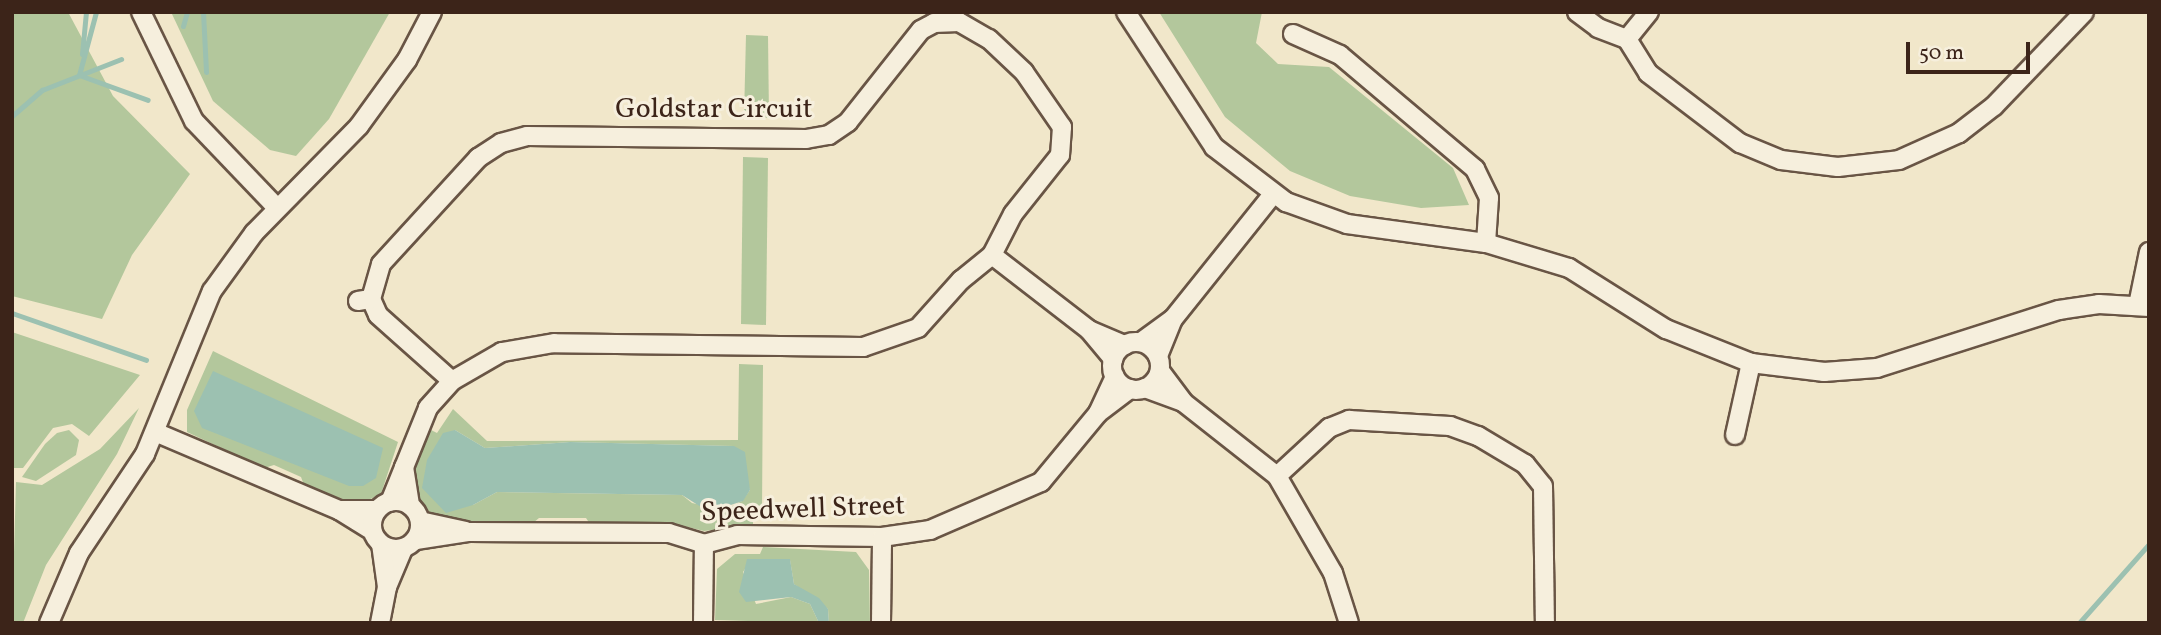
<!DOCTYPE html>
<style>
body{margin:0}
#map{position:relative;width:2161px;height:635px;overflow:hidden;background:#f1e7ca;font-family:Vollkorn,serif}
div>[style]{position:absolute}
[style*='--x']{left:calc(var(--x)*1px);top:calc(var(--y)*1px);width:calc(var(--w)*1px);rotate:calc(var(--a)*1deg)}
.green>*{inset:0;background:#b3c79c}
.water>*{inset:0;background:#9cc1b1}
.stream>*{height:5px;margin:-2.5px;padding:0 2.5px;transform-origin:2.5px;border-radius:2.5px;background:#9cc1b1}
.roads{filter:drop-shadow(2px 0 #695545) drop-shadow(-2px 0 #695545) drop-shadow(0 2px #695545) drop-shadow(0 -2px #695545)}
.minor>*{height:18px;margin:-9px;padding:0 9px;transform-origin:9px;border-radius:9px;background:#f6efdd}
.minor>.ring{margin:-9px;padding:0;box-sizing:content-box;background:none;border:18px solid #f6efdd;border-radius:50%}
span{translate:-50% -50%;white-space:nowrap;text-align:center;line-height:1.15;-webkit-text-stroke:6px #f6efdd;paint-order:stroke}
.street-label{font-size:28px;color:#3c2419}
.frame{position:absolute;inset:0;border:14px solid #3c2419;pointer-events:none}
.scale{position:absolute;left:1906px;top:42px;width:124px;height:32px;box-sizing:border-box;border:4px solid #3c2419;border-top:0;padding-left:9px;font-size:21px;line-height:24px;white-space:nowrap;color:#3c2419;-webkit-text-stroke:5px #f6efdd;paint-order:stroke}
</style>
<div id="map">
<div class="green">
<div style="clip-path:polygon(12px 12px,68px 12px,113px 96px,190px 174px,132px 255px,102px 319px,12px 296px)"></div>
<div style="clip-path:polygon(171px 12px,390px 12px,329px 119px,296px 156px,270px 150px,213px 101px)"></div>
<div style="clip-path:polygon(1159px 12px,1262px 12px,1256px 43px,1278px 64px,1329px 67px,1453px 168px,1469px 205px,1421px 208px,1350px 196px,1290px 171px,1225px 117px)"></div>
<div style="clip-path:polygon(746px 35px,768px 36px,769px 118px,744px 117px)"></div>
<div style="clip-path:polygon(743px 157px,768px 158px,766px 325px,741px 324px)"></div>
<div style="clip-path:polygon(12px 332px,140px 375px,89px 436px,72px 424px,53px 428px,23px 468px,12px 468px)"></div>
<div style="clip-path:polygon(213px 351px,398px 442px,381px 494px,364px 502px,342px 499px,304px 485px,301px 477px,274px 465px,264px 468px,187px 432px,187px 410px)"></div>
<div style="clip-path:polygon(evenodd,739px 364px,763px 365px,762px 514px,753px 514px,753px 525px,704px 531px,679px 525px,590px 524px,586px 518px,539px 518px,533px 523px,457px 521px,434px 516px,421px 506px,415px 488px,416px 459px,429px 429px,437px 433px,453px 409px,487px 441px,738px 440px,739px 364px,455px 430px,485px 448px,570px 442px,733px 446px,750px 490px,742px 501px,725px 510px,692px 503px,682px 495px,497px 492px,473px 505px,455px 430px)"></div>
<div style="clip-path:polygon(139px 408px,117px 454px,46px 565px,23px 623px,12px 623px,16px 482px,42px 485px,100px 449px)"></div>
<div style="clip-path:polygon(69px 430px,79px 440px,76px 455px,36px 481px,22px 477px,45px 444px,57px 433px)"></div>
<div style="clip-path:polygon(763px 547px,856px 552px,869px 570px,870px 623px,829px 623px,828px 609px,794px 584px,790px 560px,747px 566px,743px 572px,756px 604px,791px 597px,810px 604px,819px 623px,715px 620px,717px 569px,735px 554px,760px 554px)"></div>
</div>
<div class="water">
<div style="clip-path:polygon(213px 371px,383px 448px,376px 478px,363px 486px,349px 486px,202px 428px,194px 411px)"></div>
<div style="clip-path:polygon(455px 430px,485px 448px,570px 442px,734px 446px,745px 452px,750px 490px,743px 501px,709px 512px,682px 495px,497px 492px,473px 505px,446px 513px,422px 488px,427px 460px,443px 433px)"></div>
<div style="clip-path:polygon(747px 559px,790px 559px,794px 584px,819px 598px,828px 609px,829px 623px,819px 623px,810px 604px,791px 597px,746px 602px,739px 592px)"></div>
</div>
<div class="stream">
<div style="--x:203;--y:12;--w:60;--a:87.1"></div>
<div style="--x:183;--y:26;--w:15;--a:-74"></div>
<div style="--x:82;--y:54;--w:42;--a:-84.6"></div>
<div style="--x:79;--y:75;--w:73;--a:19.9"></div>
<div style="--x:79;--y:75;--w:65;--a:-74.9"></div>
<div style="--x:12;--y:116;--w:40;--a:-41"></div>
<div style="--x:42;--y:90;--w:85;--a:-21.4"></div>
<div style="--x:12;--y:313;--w:142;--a:19.3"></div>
<div style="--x:2079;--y:623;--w:106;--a:-48.5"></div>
</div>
<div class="roads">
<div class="minor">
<div style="--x:141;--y:12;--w:121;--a:64.1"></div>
<div style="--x:194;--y:121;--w:120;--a:46.3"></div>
<div style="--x:1126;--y:12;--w:161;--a:56.9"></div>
<div style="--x:1214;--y:147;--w:91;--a:37.4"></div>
<div style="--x:1286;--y:202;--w:65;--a:19.8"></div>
<div style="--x:1347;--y:224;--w:140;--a:7.8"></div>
<div style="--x:1486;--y:243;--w:87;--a:16.8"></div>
<div style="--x:1569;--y:268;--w:115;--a:32.2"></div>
<div style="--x:1666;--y:329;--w:92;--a:21.8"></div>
<div style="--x:1751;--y:363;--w:74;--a:7"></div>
<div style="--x:1824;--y:372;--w:53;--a:-4.3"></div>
<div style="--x:1877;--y:368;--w:191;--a:-17.7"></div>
<div style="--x:2059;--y:310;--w:40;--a:-8.5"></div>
<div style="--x:2099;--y:304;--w:50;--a:3.4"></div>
<div style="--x:1577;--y:12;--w:26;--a:37"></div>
<div style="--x:1598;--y:28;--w:31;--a:21"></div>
<div style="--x:1627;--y:39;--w:40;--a:58"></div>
<div style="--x:1648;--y:73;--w:116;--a:37.3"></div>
<div style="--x:1740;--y:143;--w:44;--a:22.5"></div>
<div style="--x:1781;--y:160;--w:57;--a:7"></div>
<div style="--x:1838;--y:167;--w:61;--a:-6.5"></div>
<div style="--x:1899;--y:160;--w:66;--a:-24.2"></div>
<div style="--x:1959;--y:133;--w:44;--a:-37.6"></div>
<div style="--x:1994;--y:106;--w:130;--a:-46.2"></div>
<div style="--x:1293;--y:34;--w:51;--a:24.1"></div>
<div style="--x:1340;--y:55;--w:177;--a:40.2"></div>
<div style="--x:1475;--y:169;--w:32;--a:64"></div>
<div style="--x:1489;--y:198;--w:45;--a:93.8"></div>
<div style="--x:1627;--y:39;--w:35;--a:-51"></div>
<div style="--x:992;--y:255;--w:123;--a:37.7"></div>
<div style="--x:1089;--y:330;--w:38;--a:50"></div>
<div style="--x:371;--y:299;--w:36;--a:-74"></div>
<div style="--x:381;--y:264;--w:144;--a:-47.5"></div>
<div style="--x:478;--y:158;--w:27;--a:-33"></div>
<div style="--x:501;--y:143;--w:27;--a:-15"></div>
<div style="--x:527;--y:136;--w:279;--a:0.6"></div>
<div style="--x:806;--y:139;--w:23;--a:-10"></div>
<div style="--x:829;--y:135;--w:23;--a:-34"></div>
<div style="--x:848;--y:122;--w:117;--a:-51.6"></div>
<div style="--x:921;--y:30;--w:15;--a:-28"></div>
<div style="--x:934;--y:23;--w:25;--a:-2"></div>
<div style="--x:959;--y:22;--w:34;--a:30"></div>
<div style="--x:989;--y:39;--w:48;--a:43.3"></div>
<div style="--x:1024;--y:72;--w:67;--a:55.4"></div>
<div style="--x:1062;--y:127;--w:28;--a:94"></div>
<div style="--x:1060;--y:155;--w:75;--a:128.5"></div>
<div style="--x:1013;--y:214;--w:46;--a:117.1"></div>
<div style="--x:992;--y:255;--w:40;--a:141"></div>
<div style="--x:961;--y:280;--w:64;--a:131.9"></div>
<div style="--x:918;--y:328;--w:58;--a:160.9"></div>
<div style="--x:863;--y:347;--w:309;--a:-179.3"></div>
<div style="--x:554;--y:343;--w:53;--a:170.2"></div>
<div style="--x:502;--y:352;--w:58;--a:149.9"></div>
<div style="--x:452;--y:381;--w:36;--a:132"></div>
<div style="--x:428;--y:408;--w:101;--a:112"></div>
<div style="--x:358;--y:301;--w:13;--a:-9"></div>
<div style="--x:371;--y:299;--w:17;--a:66"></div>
<div style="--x:378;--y:315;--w:99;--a:41.7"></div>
<div style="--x:2138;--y:305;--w:54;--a:-78.3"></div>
<div style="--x:1089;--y:330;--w:39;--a:23"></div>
<div style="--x:1141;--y:342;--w:39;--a:-36"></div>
<div class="ring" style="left:1112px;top:342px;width:30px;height:30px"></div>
<div style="--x:1158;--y:356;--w:40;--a:-68"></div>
<div style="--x:1173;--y:319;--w:160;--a:-51.3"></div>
<div style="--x:1160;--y:371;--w:39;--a:53"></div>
<div style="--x:1145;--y:388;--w:40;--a:20.2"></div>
<div style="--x:1183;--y:402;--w:120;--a:38.2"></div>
<div style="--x:1277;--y:476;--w:112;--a:60"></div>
<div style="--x:1333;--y:573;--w:52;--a:72.3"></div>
<div style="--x:1098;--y:413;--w:40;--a:-37"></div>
<div style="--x:155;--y:432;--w:200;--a:23"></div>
<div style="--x:339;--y:510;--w:39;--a:32"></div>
<div style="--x:1735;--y:435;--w:74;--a:-77.5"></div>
<div style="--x:404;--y:467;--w:39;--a:81"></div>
<div style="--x:1277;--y:476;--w:71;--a:-42.7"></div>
<div style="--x:1329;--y:428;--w:22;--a:-22"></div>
<div style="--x:1349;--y:420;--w:101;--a:3.4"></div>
<div style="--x:1450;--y:426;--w:30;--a:20"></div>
<div style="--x:1478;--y:436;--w:55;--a:30.8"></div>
<div style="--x:1525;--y:464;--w:28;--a:51"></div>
<div style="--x:1543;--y:486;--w:137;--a:89.2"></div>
<div class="ring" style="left:372px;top:501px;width:30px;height:30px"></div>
<div style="--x:339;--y:510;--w:38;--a:0"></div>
<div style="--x:420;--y:521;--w:47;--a:12.3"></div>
<div style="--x:416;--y:540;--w:54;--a:-8.6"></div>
<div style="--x:469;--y:532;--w:200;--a:0.3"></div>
<div style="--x:669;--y:533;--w:37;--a:17"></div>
<div style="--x:704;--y:544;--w:34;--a:-15"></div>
<div style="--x:737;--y:535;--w:145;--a:0.8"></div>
<div style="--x:882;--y:537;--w:49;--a:-8.3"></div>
<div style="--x:930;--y:530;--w:121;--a:-23.4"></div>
<div style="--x:1041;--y:482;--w:89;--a:-50.4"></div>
<div style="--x:1098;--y:413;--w:40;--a:-65"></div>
<div style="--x:387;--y:587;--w:41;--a:-67.2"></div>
<div style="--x:49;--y:623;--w:76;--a:-66.8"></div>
<div style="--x:79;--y:553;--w:119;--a:-56.3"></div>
<div style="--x:145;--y:454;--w:176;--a:-67.7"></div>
<div style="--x:212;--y:291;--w:72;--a:-54.1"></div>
<div style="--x:254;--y:233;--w:150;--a:-45.5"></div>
<div style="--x:359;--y:126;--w:82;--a:-54"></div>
<div style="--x:407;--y:60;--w:54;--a:-62.5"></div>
<div style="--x:380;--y:623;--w:37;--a:-79"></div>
<div style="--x:387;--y:587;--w:43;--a:-97.9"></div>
<div style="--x:703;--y:623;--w:79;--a:-89.3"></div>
<div style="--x:881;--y:623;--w:86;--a:-89.3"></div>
</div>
</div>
<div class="street-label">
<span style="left:714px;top:110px">Goldstar Circuit</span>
<span style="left:803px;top:510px;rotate:-2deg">Speedwell Street</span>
</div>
<div class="frame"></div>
<div class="scale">50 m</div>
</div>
